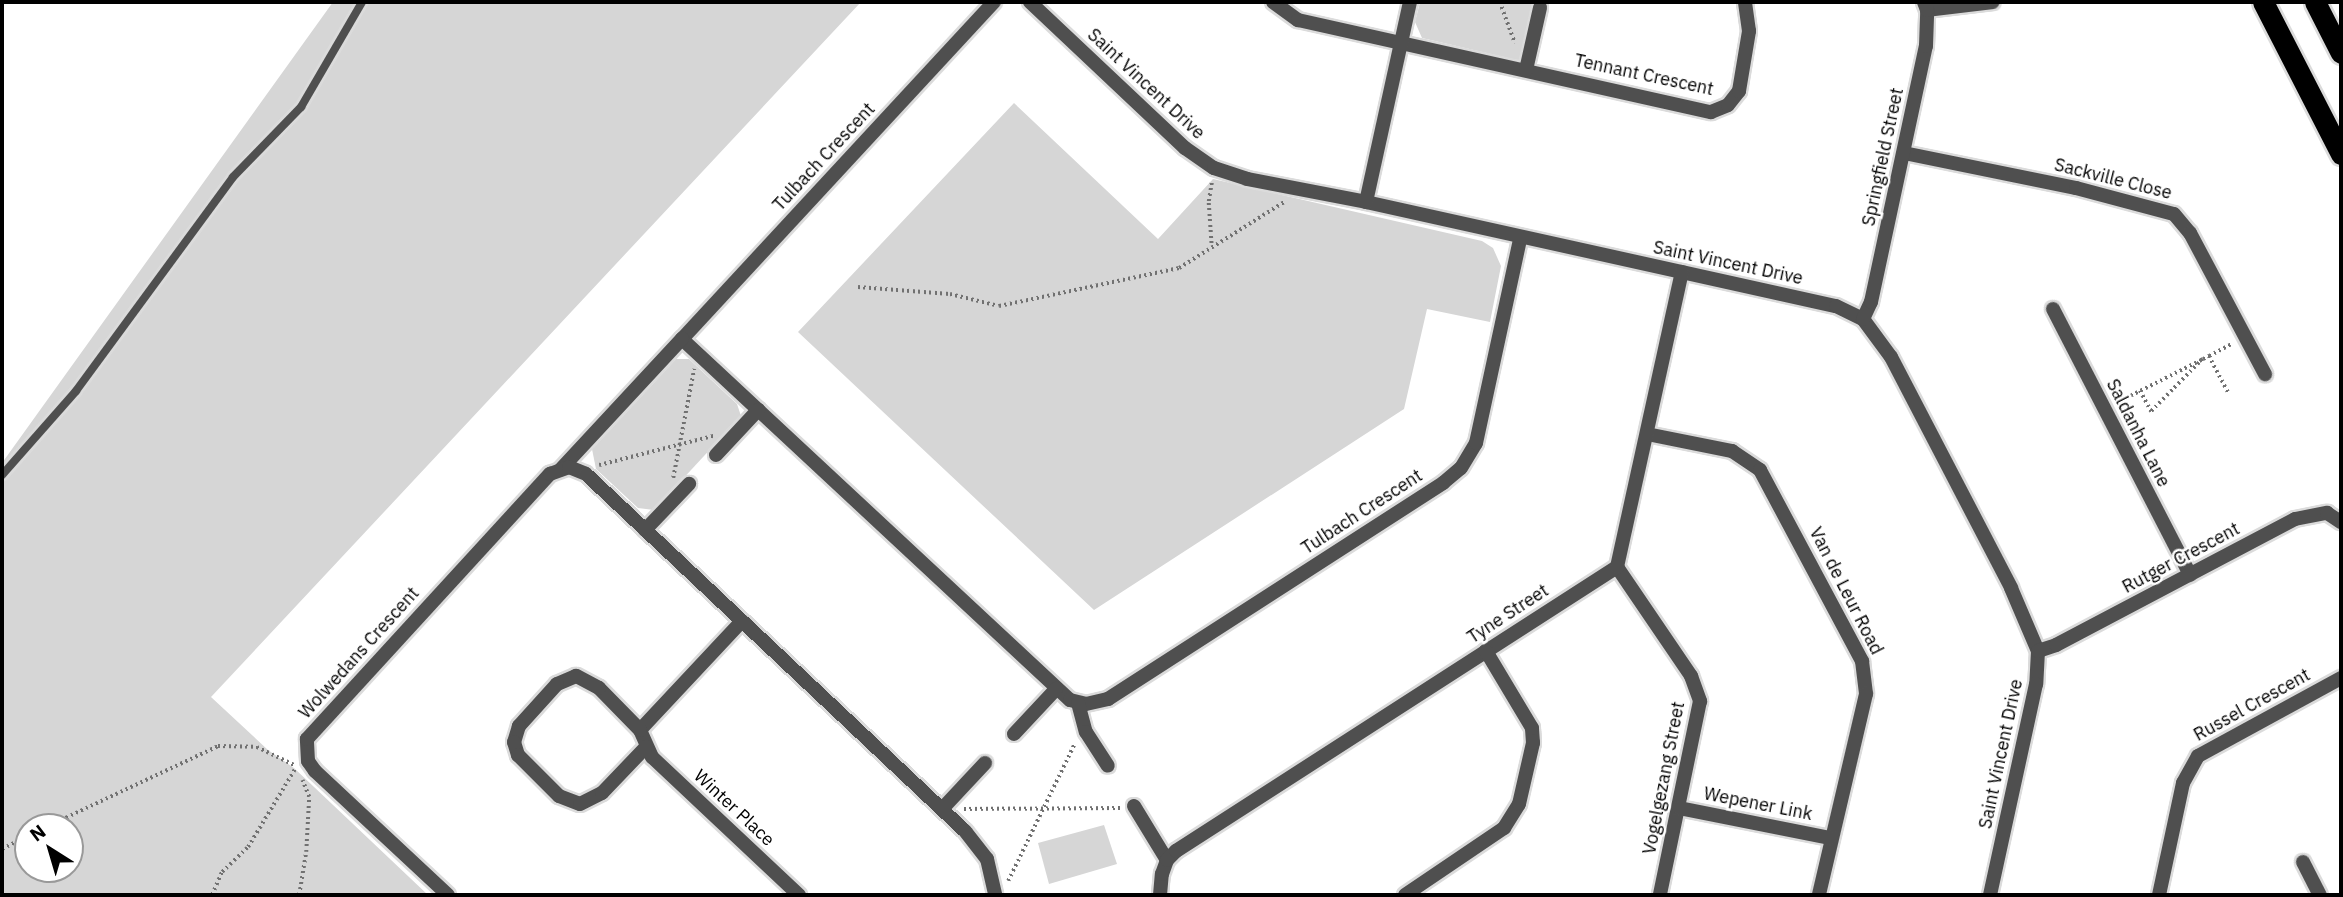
<!DOCTYPE html>
<style>
body{margin:0}
#map{position:relative;width:2343px;height:897px;overflow:hidden;background:#fff;font-family:"IBM Plex Sans",sans-serif}
div>[style]{position:absolute}
[style*='--x']{left:calc(var(--x)*1px);top:calc(var(--y)*1px);width:calc(var(--w)*1px);rotate:calc(var(--a)*1deg)}
.green>*{inset:0;background:#d6d6d6}
.path>*{height:3.5px;margin-top:-1.75px;transform-origin:0;background:repeating-linear-gradient(90deg,#717171 0 2px,transparent 0 5.5px)}
.roads{filter:drop-shadow(2px 0 #dbdbdb) drop-shadow(-2px 0 #dbdbdb) drop-shadow(0 2px #dbdbdb) drop-shadow(0 -2px #dbdbdb)}
.lane>*{height:8px;margin:-4px;padding:0 4px;transform-origin:4px;border-radius:4px;background:#4f4f4f}
.street>*{height:14px;margin:-7px;padding:0 7px;transform-origin:7px;border-radius:7px;background:#4f4f4f}
.highway>*{height:21px;margin:-10.5px;padding:0 10.5px;transform-origin:10.5px;border-radius:10.5px;background:#000}
span{translate:-50% -50%;white-space:nowrap;text-align:center;line-height:1.15;-webkit-text-stroke:5px #fff;paint-order:stroke}
.street-label{font-size:18px;color:#000}
.frame{position:absolute;inset:0;border:4px solid #000;pointer-events:none}
.north{position:absolute;left:14px;top:813px;width:70px;height:70px;box-sizing:border-box;background:#fff;border:2px solid #999;border-radius:50%;rotate:323deg;font-size:19px;font-weight:700;line-height:28px;text-align:center;color:#000}
.north::after{content:'';display:block;margin:auto;width:24px;height:32px;background:#000;clip-path:polygon(50% 0,100% 100%,50% 72%,0 100%)}
</style>
<div id="map">
<div class="green">
<div style="clip-path:polygon(evenodd,333px 2px,861px 2px,211px 697px,268px 750px,294px 768px,428px 895px,2px 895px,2px 463px,333px 2px,28px 827px,70px 827px,70px 869px,28px 869px,28px 827px)"></div>
<div style="clip-path:polygon(1420px 2px,1534px 2px,1521px 61px,1422px 38px,1415px 22px)"></div>
<div style="clip-path:polygon(1014px 103px,1158px 239px,1213px 179px,1482px 241px,1493px 248px,1501px 266px,1490px 322px,1427px 309px,1404px 409px,1094px 610px,798px 332px)"></div>
<div style="clip-path:polygon(676px 359px,689px 359px,737px 404px,741px 416px,654px 510px,638px 508px,596px 469px,592px 449px)"></div>
<div style="clip-path:polygon(1104px 825px,1117px 864px,1049px 884px,1038px 843px)"></div>
</div>
<div class="path">
<div style="--x:1500;--y:2;--w:44;--a:69.9"></div>
<div style="--x:1212;--y:183;--w:20;--a:99"></div>
<div style="--x:1209;--y:203;--w:44;--a:86.1"></div>
<div style="--x:858;--y:287;--w:92;--a:4.4"></div>
<div style="--x:950;--y:294;--w:50;--a:13.8"></div>
<div style="--x:999;--y:306;--w:184;--a:-11.9"></div>
<div style="--x:1179;--y:268;--w:126;--a:-32.1"></div>
<div style="--x:2209;--y:356;--w:26;--a:-28"></div>
<div style="--x:2203;--y:359;--w:7;--a:-27"></div>
<div style="--x:2209;--y:356;--w:41;--a:62.2"></div>
<div style="--x:2116;--y:403;--w:97;--a:-26.8"></div>
<div style="--x:2203;--y:359;--w:74;--a:134.5"></div>
<div style="--x:2151;--y:412;--w:24;--a:-118"></div>
<div style="--x:599;--y:465;--w:118;--a:-14.3"></div>
<div style="--x:673;--y:478;--w:111;--a:-79.1"></div>
<div style="--x:964;--y:809;--w:157;--a:-0.4"></div>
<div style="--x:46;--y:827;--w:190;--a:-25.2"></div>
<div style="--x:218;--y:746;--w:39;--a:1"></div>
<div style="--x:257;--y:747;--w:41;--a:25.9"></div>
<div style="--x:2;--y:849;--w:29;--a:-27"></div>
<div style="--x:1008;--y:881;--w:153;--a:-64.1"></div>
<div style="--x:212;--y:895;--w:25;--a:-67"></div>
<div style="--x:222;--y:872;--w:36;--a:-44"></div>
<div style="--x:248;--y:847;--w:93;--a:-59"></div>
<div style="--x:299;--y:895;--w:44;--a:-80.8"></div>
<div style="--x:306;--y:852;--w:55;--a:-86.9"></div>
<div style="--x:309;--y:797;--w:18;--a:-112"></div>
</div>
<div class="roads">
<div class="lane">
<div style="--x:2;--y:475;--w:112;--a:-48.6"></div>
<div style="--x:76;--y:391;--w:265;--a:-53.7"></div>
<div style="--x:233;--y:177;--w:98;--a:-45.8"></div>
<div style="--x:301;--y:107;--w:121;--a:-59.8"></div>
</div>
<div class="street">
<div style="--x:994;--y:2;--w:459;--a:132.8"></div>
<div style="--x:682;--y:339;--w:530;--a:42.94"></div>
<div style="--x:1070;--y:700;--w:16;--a:14"></div>
<div style="--x:1086;--y:704;--w:23;--a:-13"></div>
<div style="--x:1108;--y:699;--w:399;--a:-32.8"></div>
<div style="--x:1443;--y:483;--w:23;--a:-40"></div>
<div style="--x:1461;--y:468;--w:29;--a:-59"></div>
<div style="--x:1476;--y:443;--w:209;--a:-77.8"></div>
<div style="--x:1030;--y:2;--w:213;--a:43.3"></div>
<div style="--x:1185;--y:148;--w:35;--a:35"></div>
<div style="--x:1214;--y:168;--w:35;--a:18"></div>
<div style="--x:1247;--y:179;--w:121;--a:10.9"></div>
<div style="--x:1366;--y:202;--w:481;--a:12.5"></div>
<div style="--x:1836;--y:306;--w:30;--a:26"></div>
<div style="--x:1863;--y:319;--w:47;--a:53.6"></div>
<div style="--x:1891;--y:357;--w:260;--a:62.5"></div>
<div style="--x:2011;--y:588;--w:69;--a:66.8"></div>
<div style="--x:2038;--y:651;--w:33;--a:93"></div>
<div style="--x:2036;--y:684;--w:216;--a:102.3"></div>
<div style="--x:1273;--y:2;--w:31;--a:36"></div>
<div style="--x:1298;--y:20;--w:423;--a:12.6"></div>
<div style="--x:1711;--y:112;--w:18;--a:-22"></div>
<div style="--x:1728;--y:105;--w:18;--a:-52"></div>
<div style="--x:1739;--y:91;--w:61;--a:-80.5"></div>
<div style="--x:1749;--y:31;--w:29;--a:-98"></div>
<div style="--x:1927;--y:10;--w:66;--a:-6.9"></div>
<div style="--x:1526;--y:70;--w:64;--a:-77.3"></div>
<div style="--x:1904;--y:153;--w:176;--a:11.5"></div>
<div style="--x:2076;--y:188;--w:101;--a:14.9"></div>
<div style="--x:2174;--y:214;--w:25;--a:50"></div>
<div style="--x:2190;--y:233;--w:160;--a:62"></div>
<div style="--x:1366;--y:202;--w:205;--a:-77.6"></div>
<div style="--x:2053;--y:309;--w:299;--a:62.7"></div>
<div style="--x:1863;--y:319;--w:19;--a:-65"></div>
<div style="--x:1871;--y:302;--w:262;--a:-77.9"></div>
<div style="--x:1926;--y:46;--w:36;--a:-88"></div>
<div style="--x:1927;--y:10;--w:9;--a:-111"></div>
<div style="--x:1647;--y:434;--w:87;--a:11.3"></div>
<div style="--x:1732;--y:451;--w:34;--a:34"></div>
<div style="--x:1760;--y:470;--w:217;--a:61.9"></div>
<div style="--x:1862;--y:661;--w:33;--a:83"></div>
<div style="--x:1866;--y:694;--w:206;--a:103.2"></div>
<div style="--x:716;--y:455;--w:62;--a:-47"></div>
<div style="--x:561;--y:469;--w:178;--a:-47.1"></div>
<div style="--x:645;--y:530;--w:64;--a:-46.3"></div>
<div style="--x:1617;--y:567;--w:132;--a:55.8"></div>
<div style="--x:1691;--y:676;--w:27;--a:70"></div>
<div style="--x:1700;--y:701;--w:198;--a:101.7"></div>
<div style="--x:742;--y:621;--w:149;--a:133.1"></div>
<div style="--x:640;--y:730;--w:30;--a:66"></div>
<div style="--x:652;--y:757;--w:202;--a:43.2"></div>
<div style="--x:2038;--y:651;--w:19;--a:-18"></div>
<div style="--x:2056;--y:645;--w:270;--a:-27.8"></div>
<div style="--x:2295;--y:519;--w:33;--a:-11"></div>
<div style="--x:2327;--y:513;--w:17;--a:33"></div>
<div style="--x:1078;--y:703;--w:30;--a:75"></div>
<div style="--x:1086;--y:732;--w:40;--a:57.1"></div>
<div style="--x:640;--y:730;--w:59;--a:-134.3"></div>
<div style="--x:599;--y:688;--w:26;--a:-152"></div>
<div style="--x:576;--y:676;--w:21;--a:157"></div>
<div style="--x:557;--y:684;--w:57;--a:132.1"></div>
<div style="--x:519;--y:726;--w:17;--a:107"></div>
<div style="--x:514;--y:742;--w:14;--a:73"></div>
<div style="--x:518;--y:755;--w:58;--a:45"></div>
<div style="--x:559;--y:796;--w:22;--a:21"></div>
<div style="--x:580;--y:804;--w:25;--a:-27"></div>
<div style="--x:602;--y:793;--w:64;--a:-46.3"></div>
<div style="--x:1014;--y:734;--w:62;--a:-47"></div>
<div style="--x:1134;--y:806;--w:63;--a:58.6"></div>
<div style="--x:1679;--y:808;--w:154;--a:11.2"></div>
<div style="--x:942;--y:809;--w:63;--a:-46.9"></div>
<div style="--x:2303;--y:862;--w:37;--a:63"></div>
<div style="--x:448;--y:895;--w:182;--a:-137"></div>
<div style="--x:315;--y:771;--w:12;--a:-125"></div>
<div style="--x:308;--y:761;--w:22;--a:-93"></div>
<div style="--x:307;--y:739;--w:360;--a:-47.5"></div>
<div style="--x:550;--y:474;--w:20;--a:-20"></div>
<div style="--x:569;--y:467;--w:18;--a:22"></div>
<div style="--x:586;--y:474;--w:521;--a:43.29"></div>
<div style="--x:965;--y:831;--w:36;--a:52"></div>
<div style="--x:987;--y:859;--w:37;--a:77"></div>
<div style="--x:1160;--y:895;--w:21;--a:-85"></div>
<div style="--x:1162;--y:874;--w:15;--a:-70"></div>
<div style="--x:1167;--y:860;--w:13;--a:-45"></div>
<div style="--x:1176;--y:851;--w:525;--a:-32.78"></div>
<div style="--x:1617;--y:567;--w:302;--a:-77.6"></div>
<div style="--x:1405;--y:895;--w:120;--a:-34.1"></div>
<div style="--x:1504;--y:828;--w:28;--a:-58"></div>
<div style="--x:1519;--y:804;--w:63;--a:-77.1"></div>
<div style="--x:1533;--y:743;--w:15;--a:-94"></div>
<div style="--x:1532;--y:728;--w:90;--a:-120.9"></div>
<div style="--x:2159;--y:895;--w:115;--a:-77.9"></div>
<div style="--x:2183;--y:783;--w:31;--a:-61"></div>
<div style="--x:2198;--y:756;--w:163;--a:-28.6"></div>
</div>
<div class="highway">
<div style="--x:2263;--y:2;--w:171;--a:62.8"></div>
<div style="--x:2315;--y:2;--w:57;--a:63"></div>
</div>
</div>
<div class="street-label">
<span style="left:1644px;top:75px;rotate:12deg">Tennant Crescent</span>
<span style="left:1146px;top:84px;rotate:43deg">Saint Vincent Drive</span>
<span style="left:824px;top:157px;rotate:-47deg">Tulbach Crescent</span>
<span style="left:1883px;top:157px;rotate:-78deg">Springfield Street</span>
<span style="left:2113px;top:179px;rotate:14deg">Sackville Close</span>
<span style="left:1728px;top:263px;rotate:12deg">Saint Vincent Drive</span>
<span style="left:2138px;top:433px;rotate:63deg">Saldanha Lane</span>
<span style="left:1362px;top:512px;rotate:-33deg">Tulbach Crescent</span>
<span style="left:2181px;top:558px;rotate:-28deg">Rutger Crescent</span>
<span style="left:1846px;top:591px;rotate:63deg">Van de Leur Road</span>
<span style="left:1508px;top:614px;rotate:-33deg">Tyne Street</span>
<span style="left:359px;top:653px;rotate:-48deg">Wolwedans Crescent</span>
<span style="left:2252px;top:705px;rotate:-29deg">Russel Crescent</span>
<span style="left:2001px;top:754px;rotate:-78deg">Saint Vincent Drive</span>
<span style="left:1664px;top:778px;rotate:-79deg">Vogelgezang Street</span>
<span style="left:1758px;top:804px;rotate:11deg">Wepener Link</span>
<span style="left:734px;top:808px;rotate:43deg">Winter Place</span>
</div>
<div class="frame"></div>
<div class="north">N</div>
</div>
